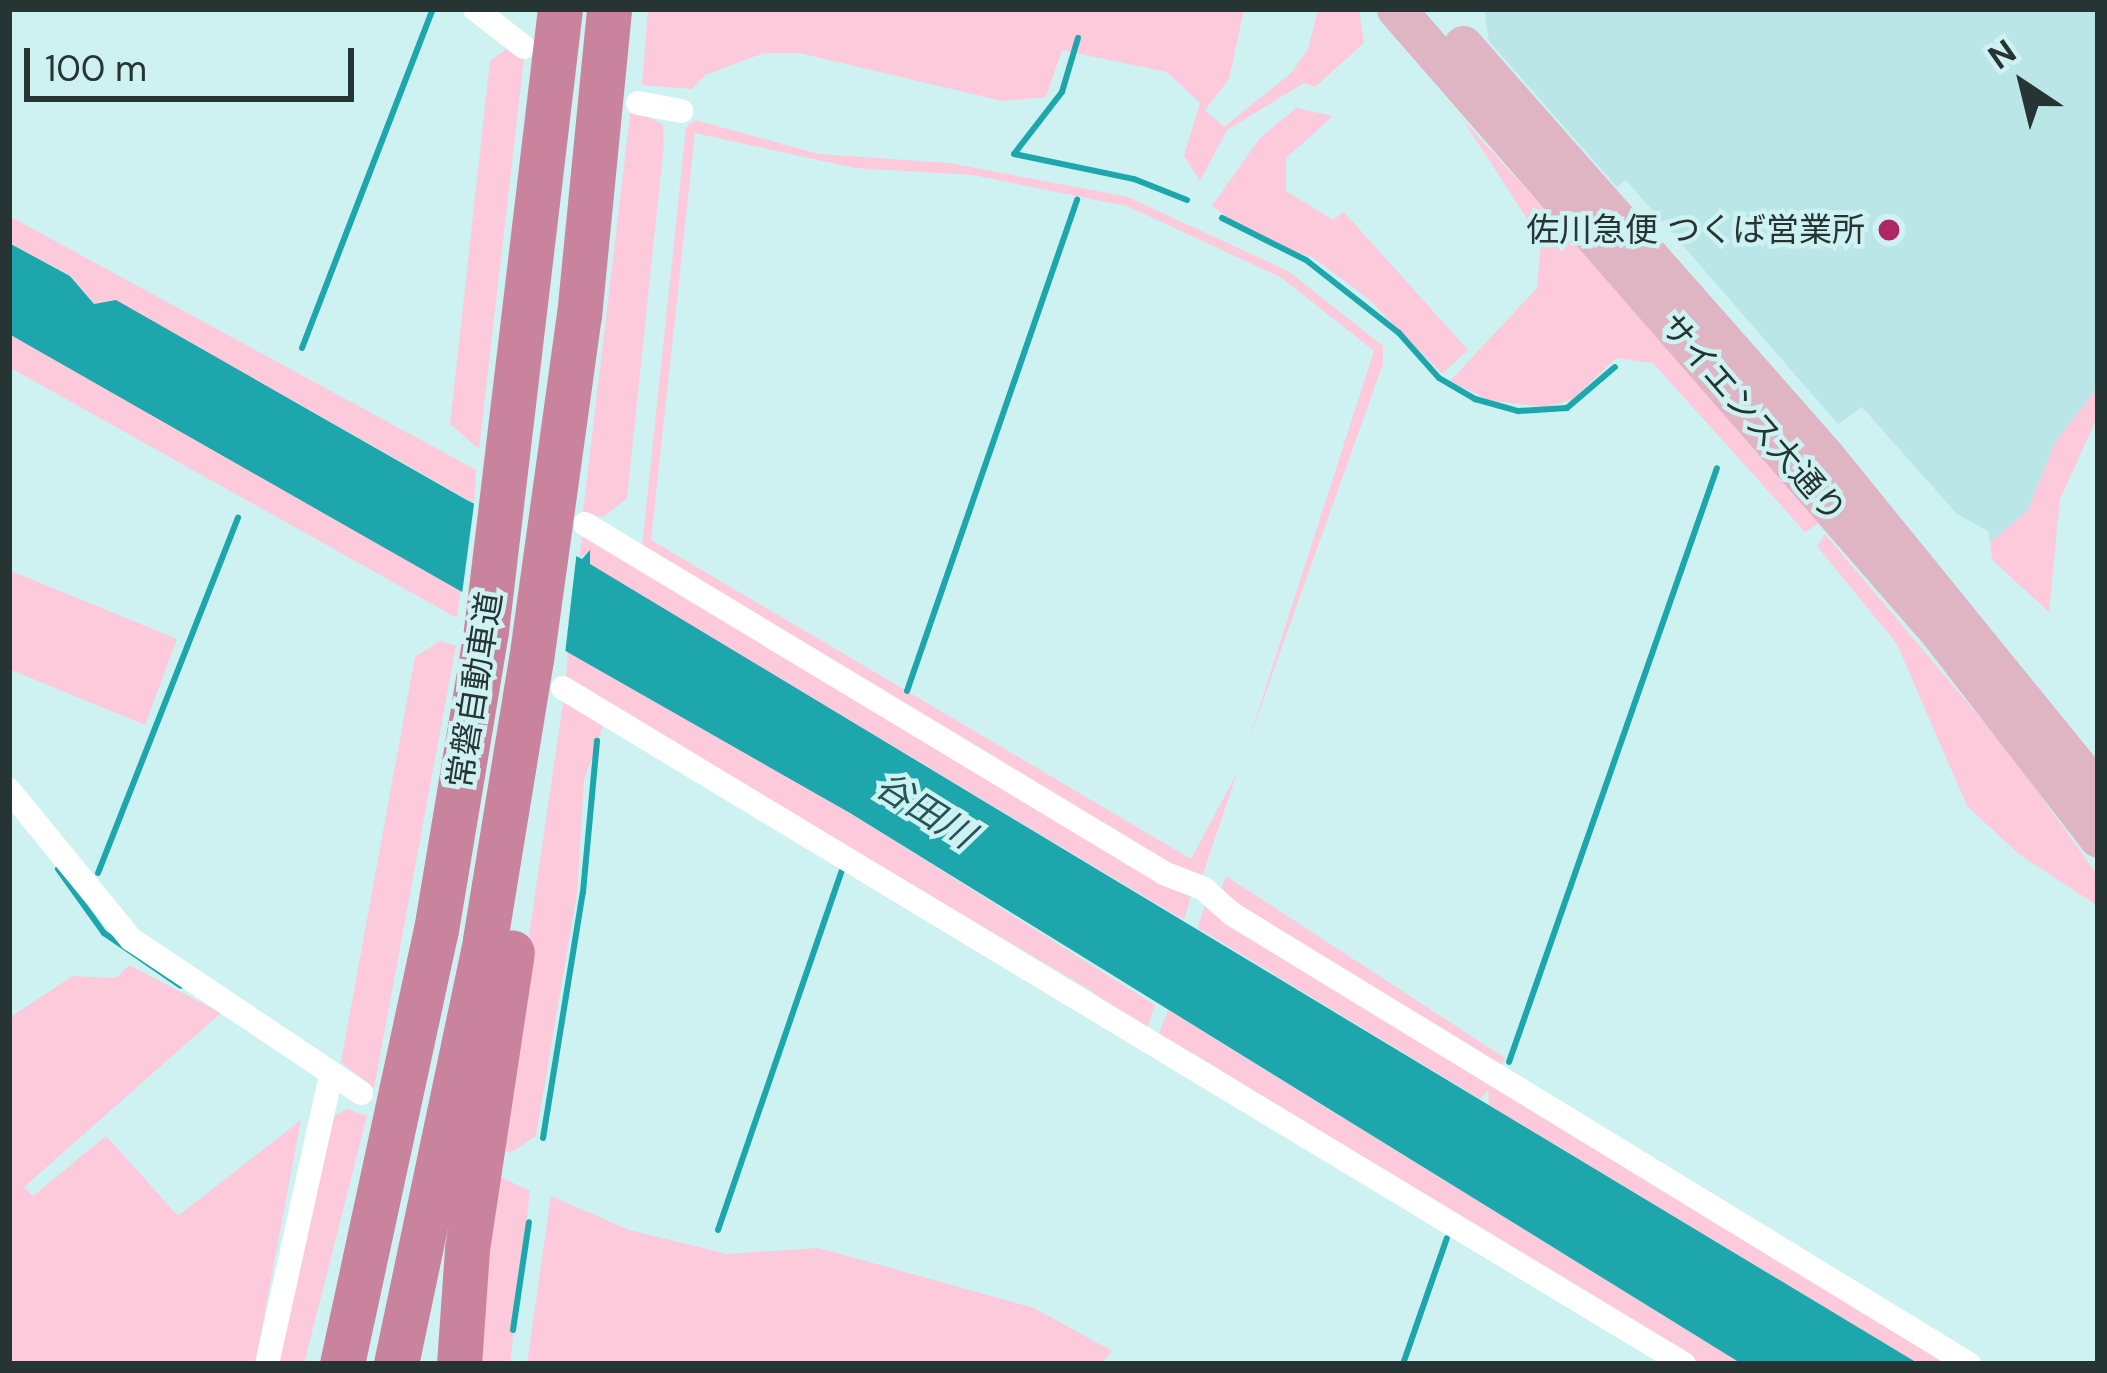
<!DOCTYPE html>
<meta charset="utf-8">
<style>
body{margin:0}
#map{position:relative;width:2107px;height:1373px;overflow:hidden;background:#cef1f2;font-family:"DM Sans","Noto Sans JP",sans-serif}
div>[style]{position:absolute}
[style*='--x']{left:calc(var(--x)*1px);top:calc(var(--y)*1px);width:calc(var(--w)*1px);rotate:calc(var(--a)*1deg)}
.built>*{inset:0;background:#bae6e8}
.green>*{inset:0;background:#fdcadb}
.water>*{inset:0;background:#1da7ac}
.pier>*{inset:0;background:#cef1f2}
.stream>*{height:6px;margin:-3px;padding:0 3px;transform-origin:3px;border-radius:3px;background:#1da7ac}
.street>*{height:24px;margin:-12px;padding:0 12px;transform-origin:12px;border-radius:12px;background:#fff}
.primary>*{height:39px;margin:-19.5px;padding:0 19.5px;transform-origin:19.5px;border-radius:19.5px;background:#dfb5c4}
.highway>*{height:45px;margin:-22.5px;padding:0 22.5px;transform-origin:22.5px;border-radius:22.5px;background:#ca839c}
.dots>*{width:33px;height:33px;translate:-50% -50%;box-sizing:border-box;border:6px solid #cef1f2;border-radius:50%}
span{translate:-50% -50%;white-space:nowrap;text-align:center;line-height:1.15;-webkit-text-stroke:9px #cef1f2;paint-order:stroke}
.poi-label{font-size:33px;color:#263434}
.right{translate:-100% -50%;text-align:right}
.street-label{font-size:33px;color:#263434}
.water-label{font-size:36px;color:#215557;font-style:italic}
.frame{position:absolute;inset:0;border:12px solid #263434;pointer-events:none}
.north{position:absolute;left:1963px;top:24px;width:120px;height:120px;-webkit-text-stroke:9px #cef1f2;paint-order:stroke;rotate:325deg;font-size:33px;font-weight:700;line-height:48px;text-align:center;color:#263434}
.north::after{content:'';display:block;margin:auto;width:42px;height:54px;background:#263434;clip-path:polygon(50% 0,100% 100%,50% 72%,0 100%)}
.scale{position:absolute;left:24px;top:48px;width:330px;height:54px;box-sizing:border-box;border:6px solid #263434;border-top:0;padding-left:15px;font-size:36px;line-height:42px;white-space:nowrap;color:#263434;-webkit-text-stroke:9px #cef1f2;paint-order:stroke}
</style>
<div id="map">
<div class="built">
<div style="clip-path:polygon(1484px 9px,2098px 9px,2098px 387px,2055px 442px,2028px 510px,1990px 542px,1988px 531px,1957px 514px,1862px 407px,1838px 424px,1626px 180px,1617px 187px,1489px 41px)"></div>
</div>
<div class="green">
<div style="clip-path:polygon(648px 9px,1244px 9px,1229px 79px,1205px 110px,1224px 127px,1290px 74px,1308px 50px,1318px 9px,1359px 9px,1364px 43px,1315px 87px,1304px 83px,1227px 130px,1200px 181px,1184px 156px,1200px 103px,1167px 72px,1062px 50px,1046px 97px,1002px 101px,800px 53px,764px 53px,705px 75px,692px 89px,642px 85px)"></div>
<div style="clip-path:polygon(509px 47px,524px 59px,479px 449px,450px 424px,490px 61px)"></div>
<div style="clip-path:polygon(631px 107px,663px 125px,664px 143px,627px 498px,603px 517px,583px 512px)"></div>
<div style="clip-path:polygon(1296px 108px,1333px 116px,1286px 158px,1286px 191px,1333px 220px,1344px 212px,1468px 350px,1442px 374px,1369px 299px,1312px 257px,1261px 241px,1212px 206px,1259px 139px)"></div>
<div style="clip-path:polygon(695px 120px,819px 154px,949px 163px,1128px 197px,1288px 271px,1383px 346px,1383px 364px,1247px 745px,1374px 351px,1282px 278px,1127px 206px,973px 175px,855px 168px,695px 133px,651px 540px,1191px 859px,1237px 773px,1203px 874px,1193px 877px,642px 547px,686px 128px)"></div>
<div style="clip-path:polygon(1463px 120px,1587px 255px,1822px 521px,1805px 532px,1653px 363px,1616px 358px,1573px 399px,1546px 407px,1491px 401px,1450px 381px,1537px 288px,1541px 240px)"></div>
<div style="clip-path:polygon(9px 216px,476px 470px,474px 503px,117px 301px,94px 304px,70px 275px,9px 243px)"></div>
<div style="clip-path:polygon(9px 334px,461px 586px,457px 618px,9px 367px)"></div>
<div style="clip-path:polygon(2098px 387px,2098px 416px,2060px 499px,2049px 612px,1992px 560px,1990px 542px,2028px 510px,2055px 442px)"></div>
<div style="clip-path:polygon(583px 531px,1193px 889px,1184px 920px,589px 564px,590px 551px,579px 558px)"></div>
<div style="clip-path:polygon(1825px 534px,2010px 753px,2098px 876px,2098px 906px,2020px 855px,1967px 806px,1897px 644px,1817px 546px)"></div>
<div style="clip-path:polygon(9px 570px,177px 639px,145px 725px,9px 669px)"></div>
<div style="clip-path:polygon(440px 641px,456px 646px,374px 1088px,341px 1062px,415px 657px)"></div>
<div style="clip-path:polygon(568px 652px,850px 813px,1155px 1005px,1145px 1034px,1090px 990px,566px 679px)"></div>
<div style="clip-path:polygon(563px 703px,583px 703px,604px 723px,584px 780px,577px 893px,536px 1136px,510px 1153px,498px 1147px)"></div>
<div style="clip-path:polygon(1226px 876px,1505px 1058px,1500px 1067px,1220px 892px)"></div>
<div style="clip-path:polygon(1207px 897px,1955px 1364px,1919px 1364px,1489px 1105px,1488px 1090px,1480px 1099px,1198px 928px)"></div>
<div style="clip-path:polygon(129px 965px,221px 1013px,24px 1187px,33px 1196px,106px 1136px,178px 1216px,301px 1120px,255px 1364px,9px 1364px,9px 1018px,73px 976px,116px 978px)"></div>
<div style="clip-path:polygon(1168px 1010px,1742px 1364px,1698px 1364px,1196px 1055px,1157px 1039px)"></div>
<div style="clip-path:polygon(347px 1109px,367px 1116px,304px 1364px,272px 1364px,333px 1117px)"></div>
<div style="clip-path:polygon(492px 1173px,530px 1191px,510px 1364px,475px 1364px)"></div>
<div style="clip-path:polygon(551px 1196px,629px 1230px,727px 1254px,818px 1248px,844px 1255px,1034px 1308px,1112px 1351px,1101px 1364px,527px 1364px)"></div>
</div>
<div class="water">
<div style="clip-path:polygon(9px 243px,70px 276px,94px 304px,116px 300px,465px 499px,582px 559px,590px 550px,590px 564px,1919px 1364px,1742px 1364px,850px 813px,9px 334px)"></div>
</div>
<div class="pier">
<div style="clip-path:polygon(475px 497px,577px 550px,565px 654px,462px 594px)"></div>
</div>
<div class="stream">
<div style="--x:1078;--y:38;--w:56;--a:106.5"></div>
<div style="--x:1062;--y:92;--w:78;--a:127.7"></div>
<div style="--x:1014;--y:154;--w:123;--a:11.8"></div>
<div style="--x:1134;--y:179;--w:57;--a:21.6"></div>
<div style="--x:1222;--y:218;--w:94;--a:26.6"></div>
<div style="--x:1306;--y:260;--w:118;--a:38.1"></div>
<div style="--x:1399;--y:333;--w:60;--a:48.4"></div>
<div style="--x:1439;--y:378;--w:42;--a:30.3"></div>
<div style="--x:1475;--y:399;--w:45;--a:15.6"></div>
<div style="--x:1518;--y:411;--w:49;--a:-3.5"></div>
<div style="--x:1567;--y:408;--w:63;--a:-40.5"></div>
<div style="--x:302;--y:348;--w:363;--a:-68.9"></div>
<div style="--x:907;--y:691;--w:520;--a:-70.9"></div>
<div style="--x:58;--y:869;--w:79;--a:54.3"></div>
<div style="--x:104;--y:933;--w:93;--a:34.5"></div>
<div style="--x:98;--y:873;--w:382;--a:-68.5"></div>
<div style="--x:1509;--y:1062;--w:629;--a:-70.7"></div>
<div style="--x:543;--y:1138;--w:249;--a:-80.8"></div>
<div style="--x:583;--y:892;--w:152;--a:-84.7"></div>
<div style="--x:718;--y:1230;--w:379;--a:-71"></div>
<div style="--x:513;--y:1330;--w:109;--a:-81.6"></div>
<div style="--x:1403;--y:1364;--w:133;--a:-70.8"></div>
</div>
<div class="street">
<div style="--x:475;--y:9;--w:62;--a:37.8"></div>
<div style="--x:638;--y:103;--w:44;--a:10.5"></div>
<div style="--x:585;--y:524;--w:678;--a:31.07"></div>
<div style="--x:1166;--y:874;--w:40;--a:21"></div>
<div style="--x:1203;--y:888;--w:39;--a:42"></div>
<div style="--x:1232;--y:914;--w:864;--a:31.41"></div>
<div style="--x:563;--y:688;--w:1309;--a:31.09"></div>
<div style="--x:9;--y:790;--w:193;--a:50.7"></div>
<div style="--x:131;--y:939;--w:277;--a:33.8"></div>
<div style="--x:267;--y:1364;--w:292;--a:-77.5"></div>
</div>
<div class="primary">
<div style="--x:1396;--y:9;--w:826;--a:48.92"></div>
<div style="--x:1939;--y:632;--w:260;--a:52.3"></div>
<div style="--x:1463;--y:45;--w:548;--a:48.63"></div>
<div style="--x:1825;--y:456;--w:433;--a:50.9"></div>
</div>
<div class="highway">
<div style="--x:342;--y:1364;--w:444;--a:-77.8"></div>
<div style="--x:436;--y:930;--w:303;--a:-80.5"></div>
<div style="--x:486;--y:631;--w:626;--a:-83.22"></div>
<div style="--x:396;--y:1364;--w:433;--a:-78.1"></div>
<div style="--x:485;--y:940;--w:284;--a:-80.7"></div>
<div style="--x:531;--y:660;--w:347;--a:-82.1"></div>
<div style="--x:579;--y:316;--w:308;--a:-84.4"></div>
<div style="--x:459;--y:1364;--w:115;--a:-86"></div>
<div style="--x:467;--y:1249;--w:300;--a:-81.4"></div>
</div>
<div class="dots">
<div style="left:1889px;top:230px;background:#af2667"></div>
</div>
<div class="poi-label">
<span class="right" style="left:1865px;top:230px">佐川急便 つくば営業所</span>
</div>
<div class="street-label">
<span style="left:1753px;top:418px;rotate:49deg">サイエンス大通り</span>
<span style="left:475px;top:690px;rotate:-81deg">常磐自動車道</span>
</div>
<div class="water-label">
<span style="left:925px;top:810px;rotate:32deg">谷田川</span>
</div>
<div class="frame"></div>
<div class="north">N</div>
<div class="scale">100 m</div>
</div>
